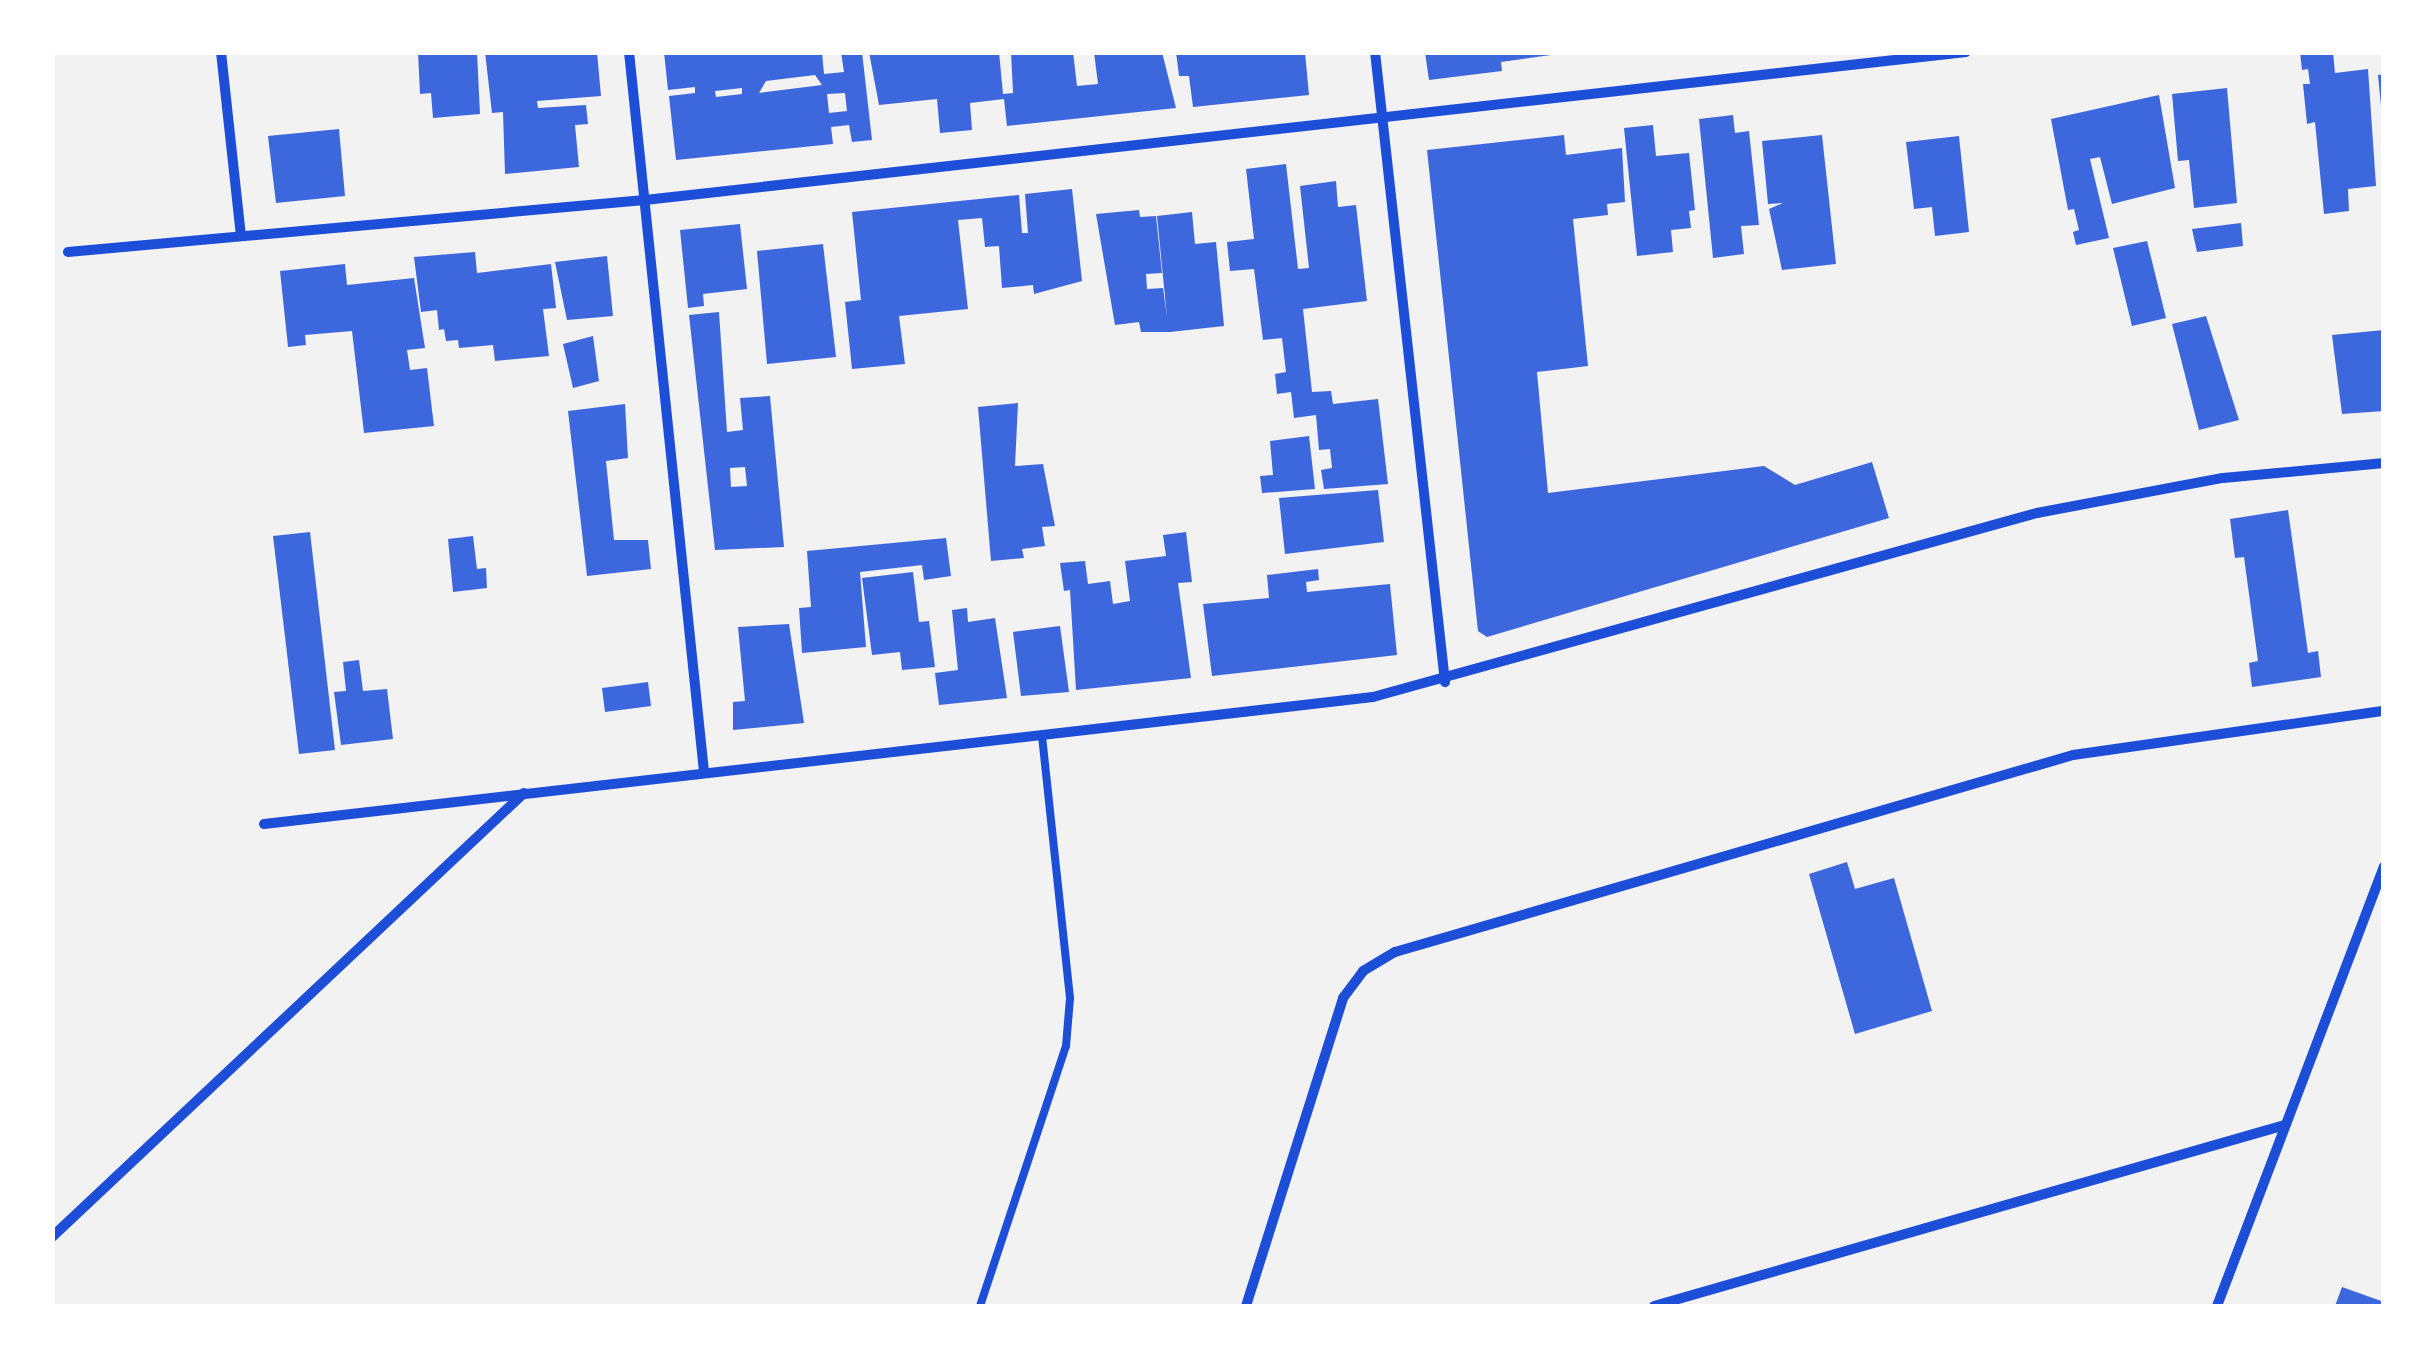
<!DOCTYPE html>
<style>
body{margin:0}
#map{position:relative;width:2436px;height:1359px;overflow:hidden;background:#f2f2f2;font-family:"Alegreya Sans",sans-serif}
div>[style]{position:absolute}
[style*='--x']{left:calc(var(--x)*1px);top:calc(var(--y)*1px);width:calc(var(--w)*1px);rotate:calc(var(--a)*1deg)}
.building>*{inset:0;background:#3d67dc}
.service>*{height:8px;margin:-4px;padding:0 4px;transform-origin:4px;border-radius:4px;background:#1d4ed8}
.minor>*{height:10px;margin:-5px;padding:0 5px;transform-origin:5px;border-radius:5px;background:#1d4ed8}
span{translate:-50% -50%;white-space:nowrap;text-align:center;line-height:1.15;-webkit-text-stroke:9px #fff;paint-order:stroke}
.frame{position:absolute;inset:0;border:55px solid #fff;pointer-events:none}
</style>
<div id="map">
<div class="building">
<div style="clip-path:polygon(418px 52px,477px 52px,480px 114px,433px 118px,431px 93px,420px 94px)"></div>
<div style="clip-path:polygon(485px 52px,597px 52px,601px 96px,537px 101px,538px 108px,586px 105px,588px 124px,575px 125px,579px 167px,505px 174px,503px 112px,492px 113px)"></div>
<div style="clip-path:polygon(evenodd,664px 52px,822px 52px,824px 74px,844px 72px,841px 52px,862px 52px,872px 140px,852px 142px,849px 125px,831px 127px,833px 144px,676px 160px,669px 96px,695px 93px,695px 87px,668px 90px,664px 52px,815px 75px,822px 85px,759px 93px,766px 81px,815px 75px,664px 52px,742px 88px,742px 94px,716px 97px,715px 91px,742px 88px,664px 52px,845px 93px,847px 111px,829px 113px,827px 94px,845px 93px)"></div>
<div style="clip-path:polygon(869px 52px,999px 52px,1003px 94px,1013px 93px,1011px 52px,1073px 52px,1077px 86px,1098px 84px,1094px 52px,1162px 52px,1176px 108px,1007px 126px,1004px 99px,970px 103px,972px 130px,940px 133px,937px 99px,879px 105px)"></div>
<div style="clip-path:polygon(1176px 52px,1305px 52px,1309px 95px,1193px 107px,1189px 76px,1179px 76px)"></div>
<div style="clip-path:polygon(1425px 52px,1551px 52px,1551px 55px,1501px 62px,1502px 71px,1429px 80px)"></div>
<div style="clip-path:polygon(2300px 52px,2333px 52px,2335px 73px,2368px 69px,2376px 186px,2348px 189px,2349px 211px,2324px 214px,2315px 122px,2307px 124px,2303px 84px,2310px 84px,2308px 69px,2302px 70px)"></div>
<div style="clip-path:polygon(2384px 74px,2384px 106px,2381px 106px,2378px 75px)"></div>
<div style="clip-path:polygon(2227px 88px,2237px 203px,2194px 208px,2189px 160px,2178px 161px,2172px 94px)"></div>
<div style="clip-path:polygon(2159px 95px,2175px 188px,2112px 204px,2100px 157px,2090px 159px,2109px 238px,2076px 245px,2073px 232px,2079px 230px,2074px 209px,2068px 210px,2051px 119px)"></div>
<div style="clip-path:polygon(1733px 115px,1735px 133px,1749px 131px,1759px 225px,1741px 226px,1744px 254px,1713px 258px,1699px 119px)"></div>
<div style="clip-path:polygon(1653px 125px,1656px 156px,1689px 153px,1695px 210px,1689px 211px,1691px 228px,1671px 230px,1673px 252px,1637px 256px,1624px 128px)"></div>
<div style="clip-path:polygon(339px 129px,345px 196px,276px 203px,268px 136px)"></div>
<div style="clip-path:polygon(1564px 135px,1566px 155px,1622px 148px,1625px 202px,1607px 204px,1608px 215px,1573px 219px,1588px 366px,1537px 372px,1548px 493px,1764px 466px,1795px 485px,1872px 462px,1889px 518px,1487px 637px,1478px 631px,1427px 150px)"></div>
<div style="clip-path:polygon(1822px 135px,1836px 264px,1782px 270px,1769px 209px,1783px 203px,1768px 204px,1762px 141px)"></div>
<div style="clip-path:polygon(1959px 136px,1969px 232px,1935px 236px,1932px 207px,1914px 209px,1906px 142px)"></div>
<div style="clip-path:polygon(1286px 164px,1298px 269px,1309px 268px,1300px 186px,1336px 181px,1338px 207px,1356px 205px,1367px 301px,1303px 309px,1312px 392px,1331px 391px,1333px 404px,1378px 399px,1388px 484px,1324px 489px,1321px 470px,1332px 468px,1330px 449px,1319px 450px,1316px 415px,1294px 418px,1291px 392px,1277px 394px,1275px 374px,1286px 372px,1282px 338px,1263px 340px,1254px 269px,1230px 271px,1227px 242px,1254px 239px,1246px 169px)"></div>
<div style="clip-path:polygon(1072px 189px,1082px 281px,1034px 294px,1033px 285px,1002px 288px,999px 246px,985px 247px,982px 218px,958px 220px,968px 309px,899px 316px,905px 364px,852px 369px,845px 302px,861px 300px,852px 212px,1019px 195px,1022px 233px,1028px 233px,1025px 194px)"></div>
<div style="clip-path:polygon(1139px 210px,1140px 217px,1156px 216px,1162px 273px,1146px 274px,1147px 289px,1163px 288px,1167px 317px,1157px 216px,1192px 212px,1195px 244px,1216px 242px,1224px 326px,1170px 332px,1141px 332px,1139px 322px,1115px 325px,1096px 214px)"></div>
<div style="clip-path:polygon(2241px 223px,2243px 246px,2197px 252px,2192px 229px)"></div>
<div style="clip-path:polygon(740px 224px,747px 289px,703px 294px,704px 306px,688px 308px,680px 230px)"></div>
<div style="clip-path:polygon(2147px 241px,2166px 318px,2132px 326px,2113px 248px)"></div>
<div style="clip-path:polygon(823px 244px,836px 357px,767px 364px,757px 251px)"></div>
<div style="clip-path:polygon(475px 252px,477px 273px,551px 264px,556px 308px,543px 309px,549px 356px,495px 361px,493px 345px,459px 348px,458px 340px,446px 341px,444px 329px,439px 330px,437px 310px,421px 312px,414px 257px)"></div>
<div style="clip-path:polygon(607px 256px,613px 316px,567px 320px,555px 262px)"></div>
<div style="clip-path:polygon(345px 264px,347px 285px,414px 278px,425px 348px,407px 350px,410px 370px,427px 368px,434px 426px,364px 433px,352px 331px,305px 335px,306px 345px,288px 347px,280px 271px)"></div>
<div style="clip-path:polygon(evenodd,719px 312px,727px 432px,743px 430px,740px 398px,770px 396px,784px 547px,715px 550px,689px 315px,719px 312px,745px 467px,747px 486px,731px 487px,730px 468px,745px 467px)"></div>
<div style="clip-path:polygon(2206px 316px,2239px 420px,2199px 430px,2172px 324px)"></div>
<div style="clip-path:polygon(2384px 330px,2384px 411px,2342px 414px,2332px 335px)"></div>
<div style="clip-path:polygon(593px 336px,599px 381px,573px 388px,563px 344px)"></div>
<div style="clip-path:polygon(1018px 403px,1015px 466px,1043px 464px,1055px 526px,1042px 527px,1045px 546px,1022px 549px,1024px 558px,991px 561px,978px 407px)"></div>
<div style="clip-path:polygon(625px 404px,628px 458px,606px 461px,614px 540px,648px 540px,651px 569px,587px 576px,568px 411px)"></div>
<div style="clip-path:polygon(1309px 436px,1315px 489px,1262px 493px,1260px 476px,1273px 475px,1270px 441px)"></div>
<div style="clip-path:polygon(1378px 490px,1384px 542px,1285px 554px,1279px 498px)"></div>
<div style="clip-path:polygon(2288px 510px,2308px 653px,2318px 651px,2321px 677px,2252px 687px,2249px 663px,2258px 661px,2244px 557px,2235px 558px,2230px 519px)"></div>
<div style="clip-path:polygon(310px 532px,335px 750px,299px 754px,273px 536px)"></div>
<div style="clip-path:polygon(1186px 532px,1192px 582px,1178px 583px,1191px 678px,1076px 690px,1070px 590px,1064px 591px,1060px 563px,1085px 561px,1088px 584px,1110px 581px,1113px 604px,1130px 601px,1125px 561px,1166px 556px,1163px 535px)"></div>
<div style="clip-path:polygon(473px 536px,477px 569px,486px 568px,487px 588px,453px 592px,448px 539px)"></div>
<div style="clip-path:polygon(946px 538px,951px 576px,924px 580px,922px 565px,860px 572px,866px 647px,802px 653px,799px 608px,811px 607px,807px 551px)"></div>
<div style="clip-path:polygon(1318px 569px,1319px 580px,1306px 582px,1307px 592px,1390px 584px,1397px 655px,1212px 676px,1203px 604px,1269px 598px,1267px 575px)"></div>
<div style="clip-path:polygon(913px 572px,919px 622px,929px 621px,935px 667px,902px 670px,900px 652px,872px 655px,862px 578px)"></div>
<div style="clip-path:polygon(967px 608px,968px 622px,995px 618px,1007px 698px,939px 705px,935px 673px,958px 670px,952px 610px)"></div>
<div style="clip-path:polygon(789px 624px,804px 723px,733px 730px,733px 702px,745px 701px,738px 627px)"></div>
<div style="clip-path:polygon(1060px 626px,1069px 692px,1021px 696px,1013px 632px)"></div>
<div style="clip-path:polygon(359px 660px,363px 691px,387px 689px,393px 739px,341px 745px,334px 692px,346px 691px,343px 662px)"></div>
<div style="clip-path:polygon(648px 682px,651px 706px,605px 712px,602px 688px)"></div>
<div style="clip-path:polygon(1847px 862px,1855px 889px,1894px 878px,1932px 1011px,1855px 1034px,1809px 874px)"></div>
<div style="clip-path:polygon(2342px 1287px,2384px 1302px,2384px 1306px,2335px 1306px)"></div>
</div>
<div class="service">
<div style="--x:980;--y:1306;--w:274;--a:-71.7"></div>
<div style="--x:1066;--y:1046;--w:48;--a:-85.2"></div>
<div style="--x:1070;--y:998;--w:265;--a:-96.1"></div>
</div>
<div class="minor">
<div style="--x:221;--y:52;--w:184;--a:83.8"></div>
<div style="--x:629;--y:52;--w:724;--a:84.05"></div>
<div style="--x:1375;--y:52;--w:634;--a:83.66"></div>
<div style="--x:68;--y:252;--w:579;--a:-5.15"></div>
<div style="--x:645;--y:200;--w:1329;--a:-6.39"></div>
<div style="--x:264;--y:824;--w:1116;--a:-6.53"></div>
<div style="--x:1373;--y:697;--w:689;--a:-15.49"></div>
<div style="--x:2037;--y:513;--w:189;--a:-10.7"></div>
<div style="--x:2223;--y:478;--w:162;--a:-5.3"></div>
<div style="--x:52;--y:1237;--w:648;--a:-43.25"></div>
<div style="--x:1246;--y:1306;--w:323;--a:-72.5"></div>
<div style="--x:1343;--y:998;--w:34;--a:-53"></div>
<div style="--x:1363;--y:971;--w:37;--a:-31"></div>
<div style="--x:1395;--y:952;--w:706;--a:-16.2"></div>
<div style="--x:2073;--y:755;--w:314;--a:-8.1"></div>
<div style="--x:1654;--y:1306;--w:656;--a:-16.01"></div>
<div style="--x:2217;--y:1306;--w:470;--a:-69.2"></div>
</div>
<div class="frame"></div>
</div>
